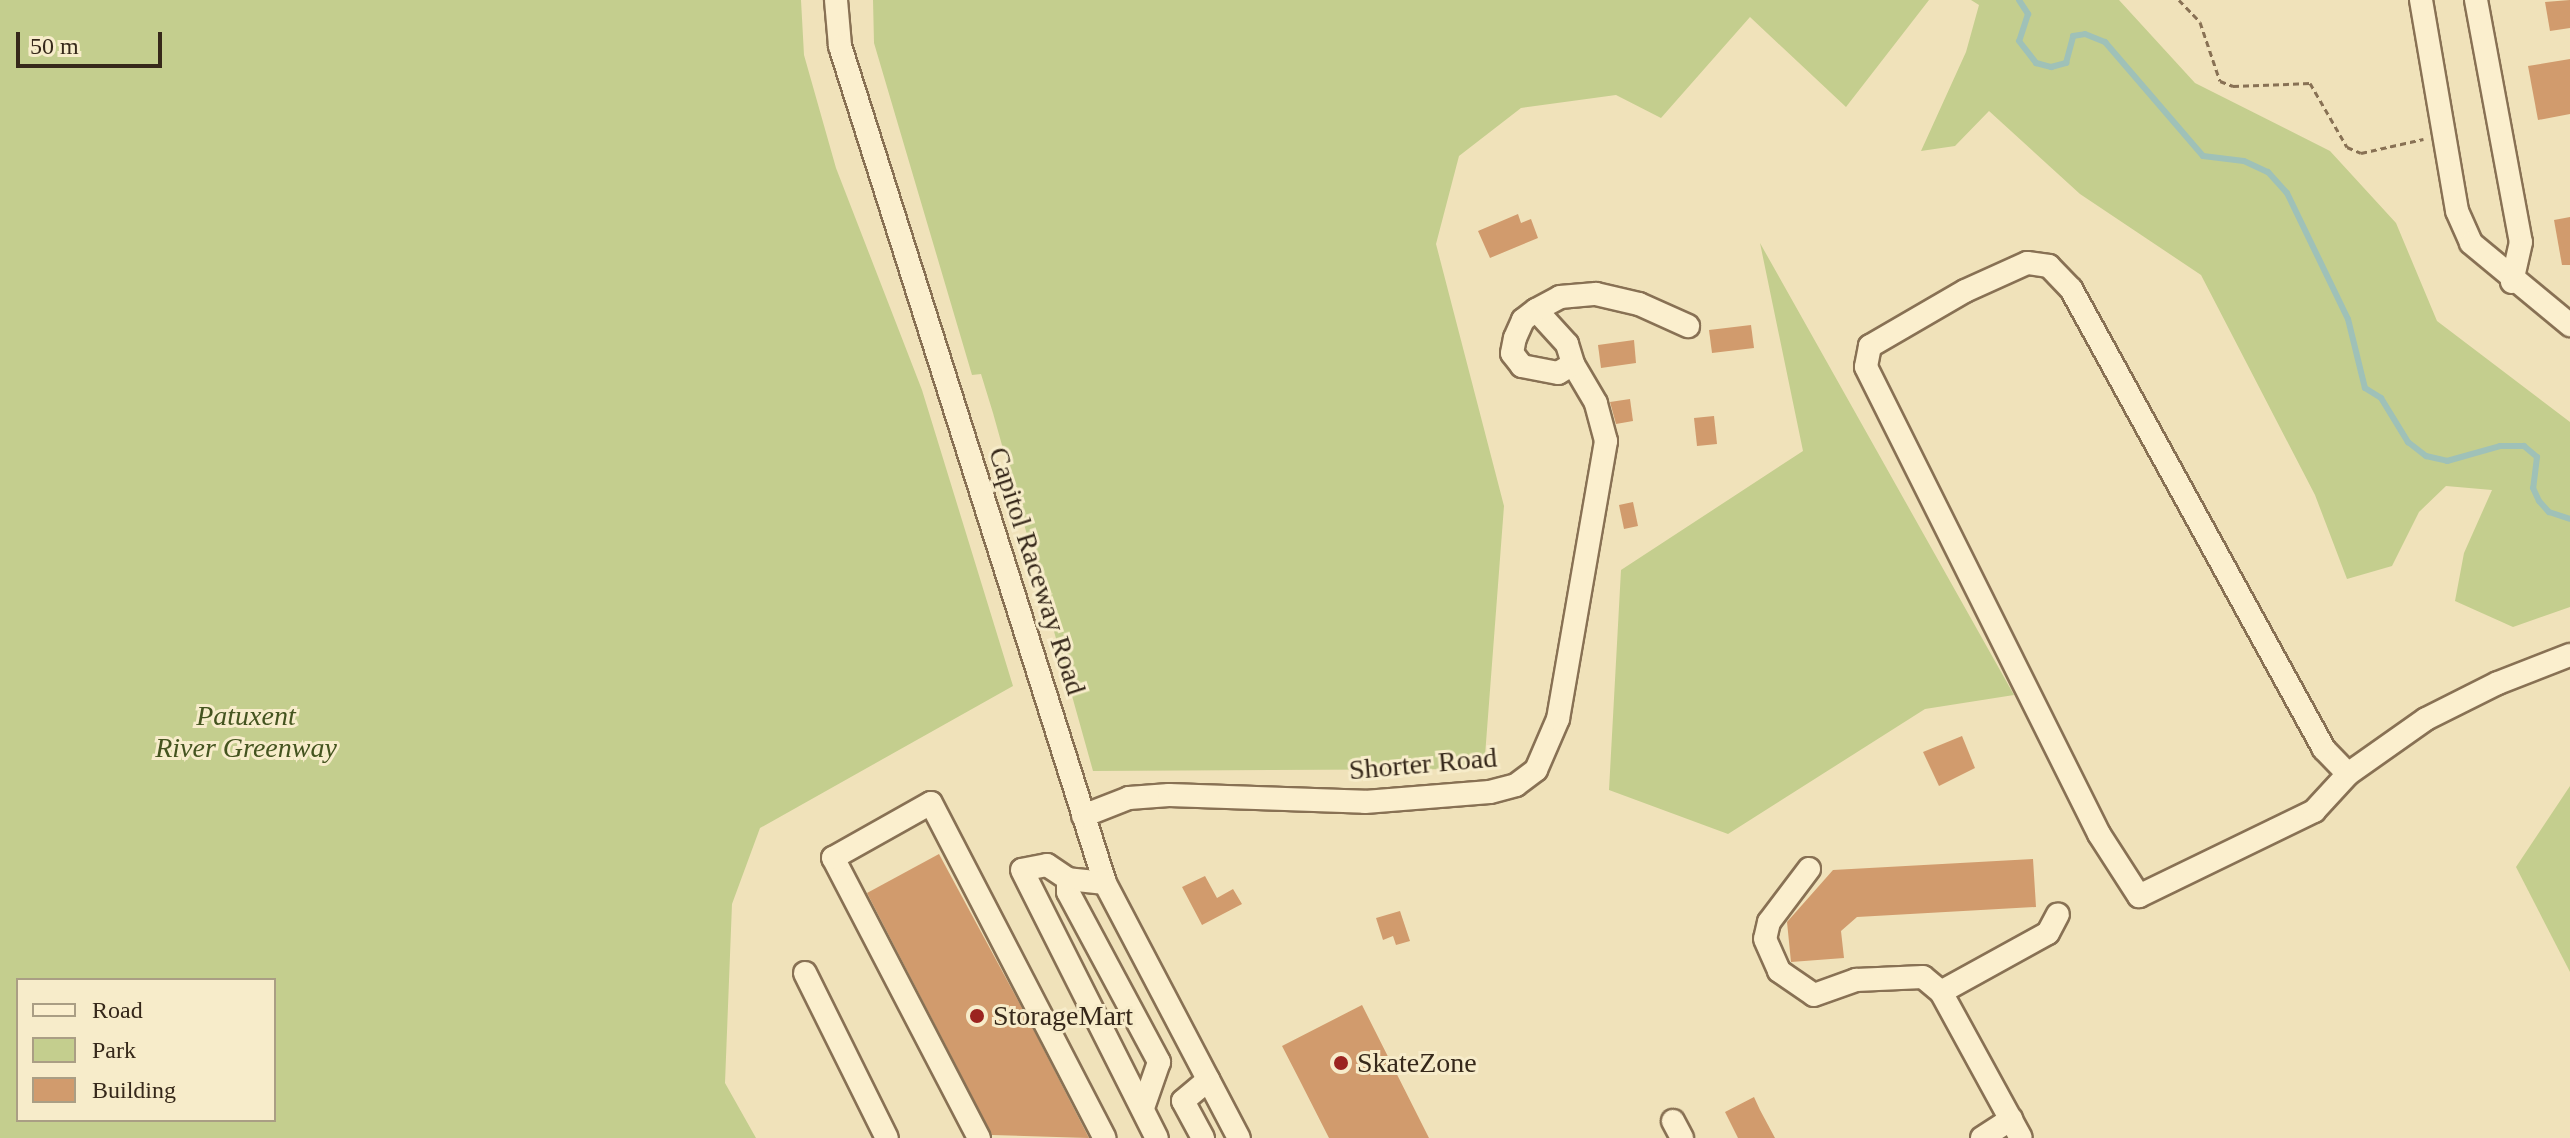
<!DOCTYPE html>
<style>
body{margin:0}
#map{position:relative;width:2570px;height:1138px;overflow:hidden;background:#f0e2ba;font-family:"Times New Roman",serif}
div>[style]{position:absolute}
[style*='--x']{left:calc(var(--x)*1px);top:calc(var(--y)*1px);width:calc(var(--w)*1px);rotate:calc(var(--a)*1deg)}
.green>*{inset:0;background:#c4ce8e}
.stream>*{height:6px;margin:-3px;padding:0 3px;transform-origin:3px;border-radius:3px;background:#9fc1b8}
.building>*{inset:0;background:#d19b6d}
.path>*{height:3px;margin-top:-1.5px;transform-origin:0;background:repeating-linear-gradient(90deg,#887154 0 6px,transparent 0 10px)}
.roads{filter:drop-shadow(2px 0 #887154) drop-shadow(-2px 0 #887154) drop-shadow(0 2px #887154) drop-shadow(0 -2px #887154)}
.minor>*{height:22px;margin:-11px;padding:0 11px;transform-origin:11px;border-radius:11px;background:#fbefce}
.dots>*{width:22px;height:22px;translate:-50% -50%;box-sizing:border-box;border:4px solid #f7ecca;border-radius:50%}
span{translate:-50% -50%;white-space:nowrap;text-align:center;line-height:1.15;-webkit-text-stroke:6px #f7ecca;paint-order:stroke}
.street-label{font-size:28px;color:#36281a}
.park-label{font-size:28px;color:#44541f;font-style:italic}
.poi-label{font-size:28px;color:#36281a}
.left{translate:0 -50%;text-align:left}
.legend{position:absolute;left:16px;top:978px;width:260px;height:144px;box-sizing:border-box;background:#f7ecca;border:2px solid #aa9e84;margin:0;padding:10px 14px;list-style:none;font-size:24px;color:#36281a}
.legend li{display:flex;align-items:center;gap:16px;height:40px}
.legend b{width:40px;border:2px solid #aa9e84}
.scale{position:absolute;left:16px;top:32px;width:146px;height:36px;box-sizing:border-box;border:4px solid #36281a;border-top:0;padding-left:10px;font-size:24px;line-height:28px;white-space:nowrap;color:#36281a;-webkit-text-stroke:6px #f7ecca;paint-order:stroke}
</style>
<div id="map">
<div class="green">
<div style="clip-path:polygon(evenodd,0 0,801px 0,804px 55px,836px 168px,922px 390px,1013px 686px,760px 828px,732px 904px,725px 1083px,756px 1138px,0 1138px,0 0,18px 980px,274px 980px,274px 1120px,18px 1120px,18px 980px)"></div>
<div style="clip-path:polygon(873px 0,1929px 0,1846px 107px,1750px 17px,1661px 118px,1616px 95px,1521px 108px,1459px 156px,1436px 244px,1504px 506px,1484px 769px,1093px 771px,993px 413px,981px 374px,972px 375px,874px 43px)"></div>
<div style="clip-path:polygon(1971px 0,2119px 0,2195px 83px,2330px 151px,2396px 223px,2437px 321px,2570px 422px,2570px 607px,2513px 627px,2455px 601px,2464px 553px,2492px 490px,2446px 486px,2419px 512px,2392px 566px,2347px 579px,2315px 495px,2201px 275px,2080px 194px,1989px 111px,1955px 146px,1921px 151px,1966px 52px,1979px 5px)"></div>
<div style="clip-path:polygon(1760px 243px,2014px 695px,1925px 709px,1728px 834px,1609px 790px,1621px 570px,1803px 451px)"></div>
<div style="clip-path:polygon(2570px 786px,2570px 972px,2516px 867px)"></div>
</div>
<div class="stream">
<div style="--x:2019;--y:0;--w:17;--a:57"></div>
<div style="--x:2028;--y:14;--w:28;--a:108"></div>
<div style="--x:2019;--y:41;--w:28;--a:52"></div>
<div style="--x:2036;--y:63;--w:16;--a:15"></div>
<div style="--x:2051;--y:67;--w:16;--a:-15"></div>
<div style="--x:2066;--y:63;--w:28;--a:-75"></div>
<div style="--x:2073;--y:36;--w:12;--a:-9"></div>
<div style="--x:2085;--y:34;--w:22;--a:22"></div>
<div style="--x:2105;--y:42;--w:150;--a:49.3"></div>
<div style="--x:2203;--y:156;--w:41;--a:7"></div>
<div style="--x:2244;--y:161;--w:26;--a:25"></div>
<div style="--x:2268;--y:172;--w:28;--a:48"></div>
<div style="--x:2287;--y:193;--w:140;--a:64.2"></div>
<div style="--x:2348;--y:319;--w:71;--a:76.2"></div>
<div style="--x:2365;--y:388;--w:19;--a:32"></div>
<div style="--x:2381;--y:398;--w:52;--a:58.5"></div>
<div style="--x:2408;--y:442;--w:23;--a:38"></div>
<div style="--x:2426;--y:456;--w:22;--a:13"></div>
<div style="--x:2447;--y:461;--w:55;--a:-15.8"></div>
<div style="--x:2500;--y:446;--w:24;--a:0"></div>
<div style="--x:2524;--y:446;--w:17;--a:40"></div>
<div style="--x:2537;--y:457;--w:31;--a:97"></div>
<div style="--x:2533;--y:488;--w:14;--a:65"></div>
<div style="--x:2539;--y:501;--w:15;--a:48"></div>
<div style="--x:2549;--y:512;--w:22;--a:18"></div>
</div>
<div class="building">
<div style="clip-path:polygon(2570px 0,2570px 28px,2550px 31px,2545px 2px)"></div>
<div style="clip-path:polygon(2570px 59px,2570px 114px,2538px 120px,2528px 66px)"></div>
<div style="clip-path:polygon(1518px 214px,1521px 223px,1531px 219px,1538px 238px,1490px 258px,1478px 231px)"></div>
<div style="clip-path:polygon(2570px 217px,2570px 265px,2562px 265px,2554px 220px)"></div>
<div style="clip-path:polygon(1751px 325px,1754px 348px,1712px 353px,1709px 330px)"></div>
<div style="clip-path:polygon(1634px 340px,1636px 363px,1601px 368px,1598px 345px)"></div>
<div style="clip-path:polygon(1630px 399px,1633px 421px,1616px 424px,1610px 402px)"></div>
<div style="clip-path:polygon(1714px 416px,1717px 444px,1697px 446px,1694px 418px)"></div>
<div style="clip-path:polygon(1633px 502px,1638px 526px,1624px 529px,1619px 505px)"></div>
<div style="clip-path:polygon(1962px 736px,1975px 768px,1939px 786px,1923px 752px)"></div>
<div style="clip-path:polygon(939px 854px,1028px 1019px,1089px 1138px,992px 1135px,867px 893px)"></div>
<div style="clip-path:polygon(2033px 859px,2036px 907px,1857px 917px,1841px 931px,1844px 958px,1791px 962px,1787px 922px,1833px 870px)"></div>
<div style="clip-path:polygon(1205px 876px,1217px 898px,1233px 889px,1242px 904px,1202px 925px,1182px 887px)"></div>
<div style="clip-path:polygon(1400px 911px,1410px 941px,1396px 945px,1393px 936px,1383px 940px,1376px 918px)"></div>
<div style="clip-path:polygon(1362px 1005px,1429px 1138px,1329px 1138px,1299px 1079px,1282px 1046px)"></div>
<div style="clip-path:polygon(1754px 1097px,1760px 1110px,1775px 1138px,1738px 1138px,1725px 1112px)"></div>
</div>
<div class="path">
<div style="--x:2179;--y:0;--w:30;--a:46"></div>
<div style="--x:2200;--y:22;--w:62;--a:71.3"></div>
<div style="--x:2220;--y:81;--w:14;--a:21"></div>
<div style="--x:2233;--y:86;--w:77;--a:-2.2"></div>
<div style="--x:2310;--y:83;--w:74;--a:60"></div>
<div style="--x:2347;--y:147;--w:15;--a:23"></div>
<div style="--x:2361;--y:153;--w:64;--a:-12.7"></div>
</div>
<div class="roads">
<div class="minor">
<div style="--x:836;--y:0;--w:46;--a:85"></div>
<div style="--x:840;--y:46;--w:878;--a:72.43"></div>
<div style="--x:1105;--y:883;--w:288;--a:62.3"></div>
<div style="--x:2421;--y:0;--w:214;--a:80.3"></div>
<div style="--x:2457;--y:211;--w:35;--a:66"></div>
<div style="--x:2471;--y:243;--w:129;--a:39.6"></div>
<div style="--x:2476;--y:0;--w:246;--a:79.5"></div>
<div style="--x:2521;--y:242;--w:41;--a:102.7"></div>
<div style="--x:1536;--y:310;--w:46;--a:47.6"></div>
<div style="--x:1567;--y:344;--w:21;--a:73"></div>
<div style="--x:2348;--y:774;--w:35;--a:-134"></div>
<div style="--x:2324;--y:749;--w:525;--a:-118.81"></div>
<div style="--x:2071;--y:289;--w:32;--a:-134"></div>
<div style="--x:2049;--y:266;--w:22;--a:-172"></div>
<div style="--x:2027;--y:263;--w:68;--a:155.7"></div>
<div style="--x:1965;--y:291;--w:110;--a:149.9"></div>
<div style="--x:1870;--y:346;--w:21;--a:101"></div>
<div style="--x:1866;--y:367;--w:522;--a:63.48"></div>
<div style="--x:2099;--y:834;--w:74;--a:57.2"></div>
<div style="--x:2139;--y:896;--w:195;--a:-25.9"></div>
<div style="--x:2314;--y:811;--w:50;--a:-47.4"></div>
<div style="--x:2348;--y:774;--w:95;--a:-35.2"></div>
<div style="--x:2426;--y:719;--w:80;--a:-26.6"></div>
<div style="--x:2498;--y:683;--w:77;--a:-21.3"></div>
<div style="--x:1083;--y:816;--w:49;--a:-21.4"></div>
<div style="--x:1129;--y:798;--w:40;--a:-4.3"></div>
<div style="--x:1169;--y:795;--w:196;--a:2"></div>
<div style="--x:1365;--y:802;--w:125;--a:-4.6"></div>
<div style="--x:1490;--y:792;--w:27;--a:-15"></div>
<div style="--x:1516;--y:785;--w:25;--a:-37"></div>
<div style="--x:1536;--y:770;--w:56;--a:-66.7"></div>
<div style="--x:1558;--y:719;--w:282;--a:-80.2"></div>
<div style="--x:1606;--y:441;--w:39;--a:-105"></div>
<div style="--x:1596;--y:403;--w:45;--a:-120.5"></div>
<div style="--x:1573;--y:364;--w:17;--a:149"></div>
<div style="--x:1558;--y:373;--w:37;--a:-169"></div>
<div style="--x:1522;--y:366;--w:16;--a:-128"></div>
<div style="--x:1512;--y:353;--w:15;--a:-79"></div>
<div style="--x:1515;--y:338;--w:20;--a:-66"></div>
<div style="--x:1523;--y:320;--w:16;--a:-38"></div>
<div style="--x:1536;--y:310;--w:27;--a:-28"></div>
<div style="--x:1560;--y:297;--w:36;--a:-5"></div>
<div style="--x:1596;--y:294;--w:44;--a:13.1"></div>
<div style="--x:1639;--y:304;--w:54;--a:24.2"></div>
<div style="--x:1809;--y:869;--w:66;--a:127"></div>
<div style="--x:1769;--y:922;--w:17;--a:103"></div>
<div style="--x:1765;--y:939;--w:35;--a:66"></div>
<div style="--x:1779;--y:971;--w:42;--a:34.4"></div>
<div style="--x:1814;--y:995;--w:45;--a:-19.7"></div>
<div style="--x:1856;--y:980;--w:67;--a:-2.6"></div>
<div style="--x:1923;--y:977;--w:23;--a:40"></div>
<div style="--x:1941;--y:992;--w:122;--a:-28.9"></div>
<div style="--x:2048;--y:933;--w:21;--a:-62"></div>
<div style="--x:1068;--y:879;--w:13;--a:90"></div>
<div style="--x:1068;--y:892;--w:193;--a:61.8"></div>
<div style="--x:1159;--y:1062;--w:46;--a:109.2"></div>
<div style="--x:1105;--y:883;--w:37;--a:-174"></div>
<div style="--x:1068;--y:879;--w:25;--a:-146"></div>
<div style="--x:1047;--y:865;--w:25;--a:169"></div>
<div style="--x:1022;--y:870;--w:300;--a:63.3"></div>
<div style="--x:805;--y:973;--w:184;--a:63.6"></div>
<div style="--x:1941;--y:992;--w:166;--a:61.3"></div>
<div style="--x:1673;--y:1121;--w:19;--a:62"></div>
<div style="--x:979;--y:1138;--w:316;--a:-117.5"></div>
<div style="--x:833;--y:858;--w:112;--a:-29.3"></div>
<div style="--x:931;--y:803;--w:377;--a:62.6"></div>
<div style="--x:1203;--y:1138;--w:42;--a:-118.4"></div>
<div style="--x:1183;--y:1101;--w:33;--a:-40"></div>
<div style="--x:1982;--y:1138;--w:35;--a:-33"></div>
</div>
</div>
<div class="dots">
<div style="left:977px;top:1016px;background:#9b2420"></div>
<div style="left:1341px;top:1063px;background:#9b2420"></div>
</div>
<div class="street-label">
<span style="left:1037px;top:571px;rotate:72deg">Capitol Raceway Road</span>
<span style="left:1423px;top:764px;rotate:-5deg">Shorter Road</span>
</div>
<div class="park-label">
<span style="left:246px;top:732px">Patuxent<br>River Greenway</span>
</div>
<div class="poi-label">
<span class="left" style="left:993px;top:1016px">StorageMart</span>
<span class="left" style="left:1357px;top:1063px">SkateZone</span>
</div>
<ul class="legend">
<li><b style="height:10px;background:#fbefce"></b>Road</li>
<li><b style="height:22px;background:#c4ce8e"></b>Park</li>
<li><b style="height:22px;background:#d19b6d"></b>Building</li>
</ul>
<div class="scale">50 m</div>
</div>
